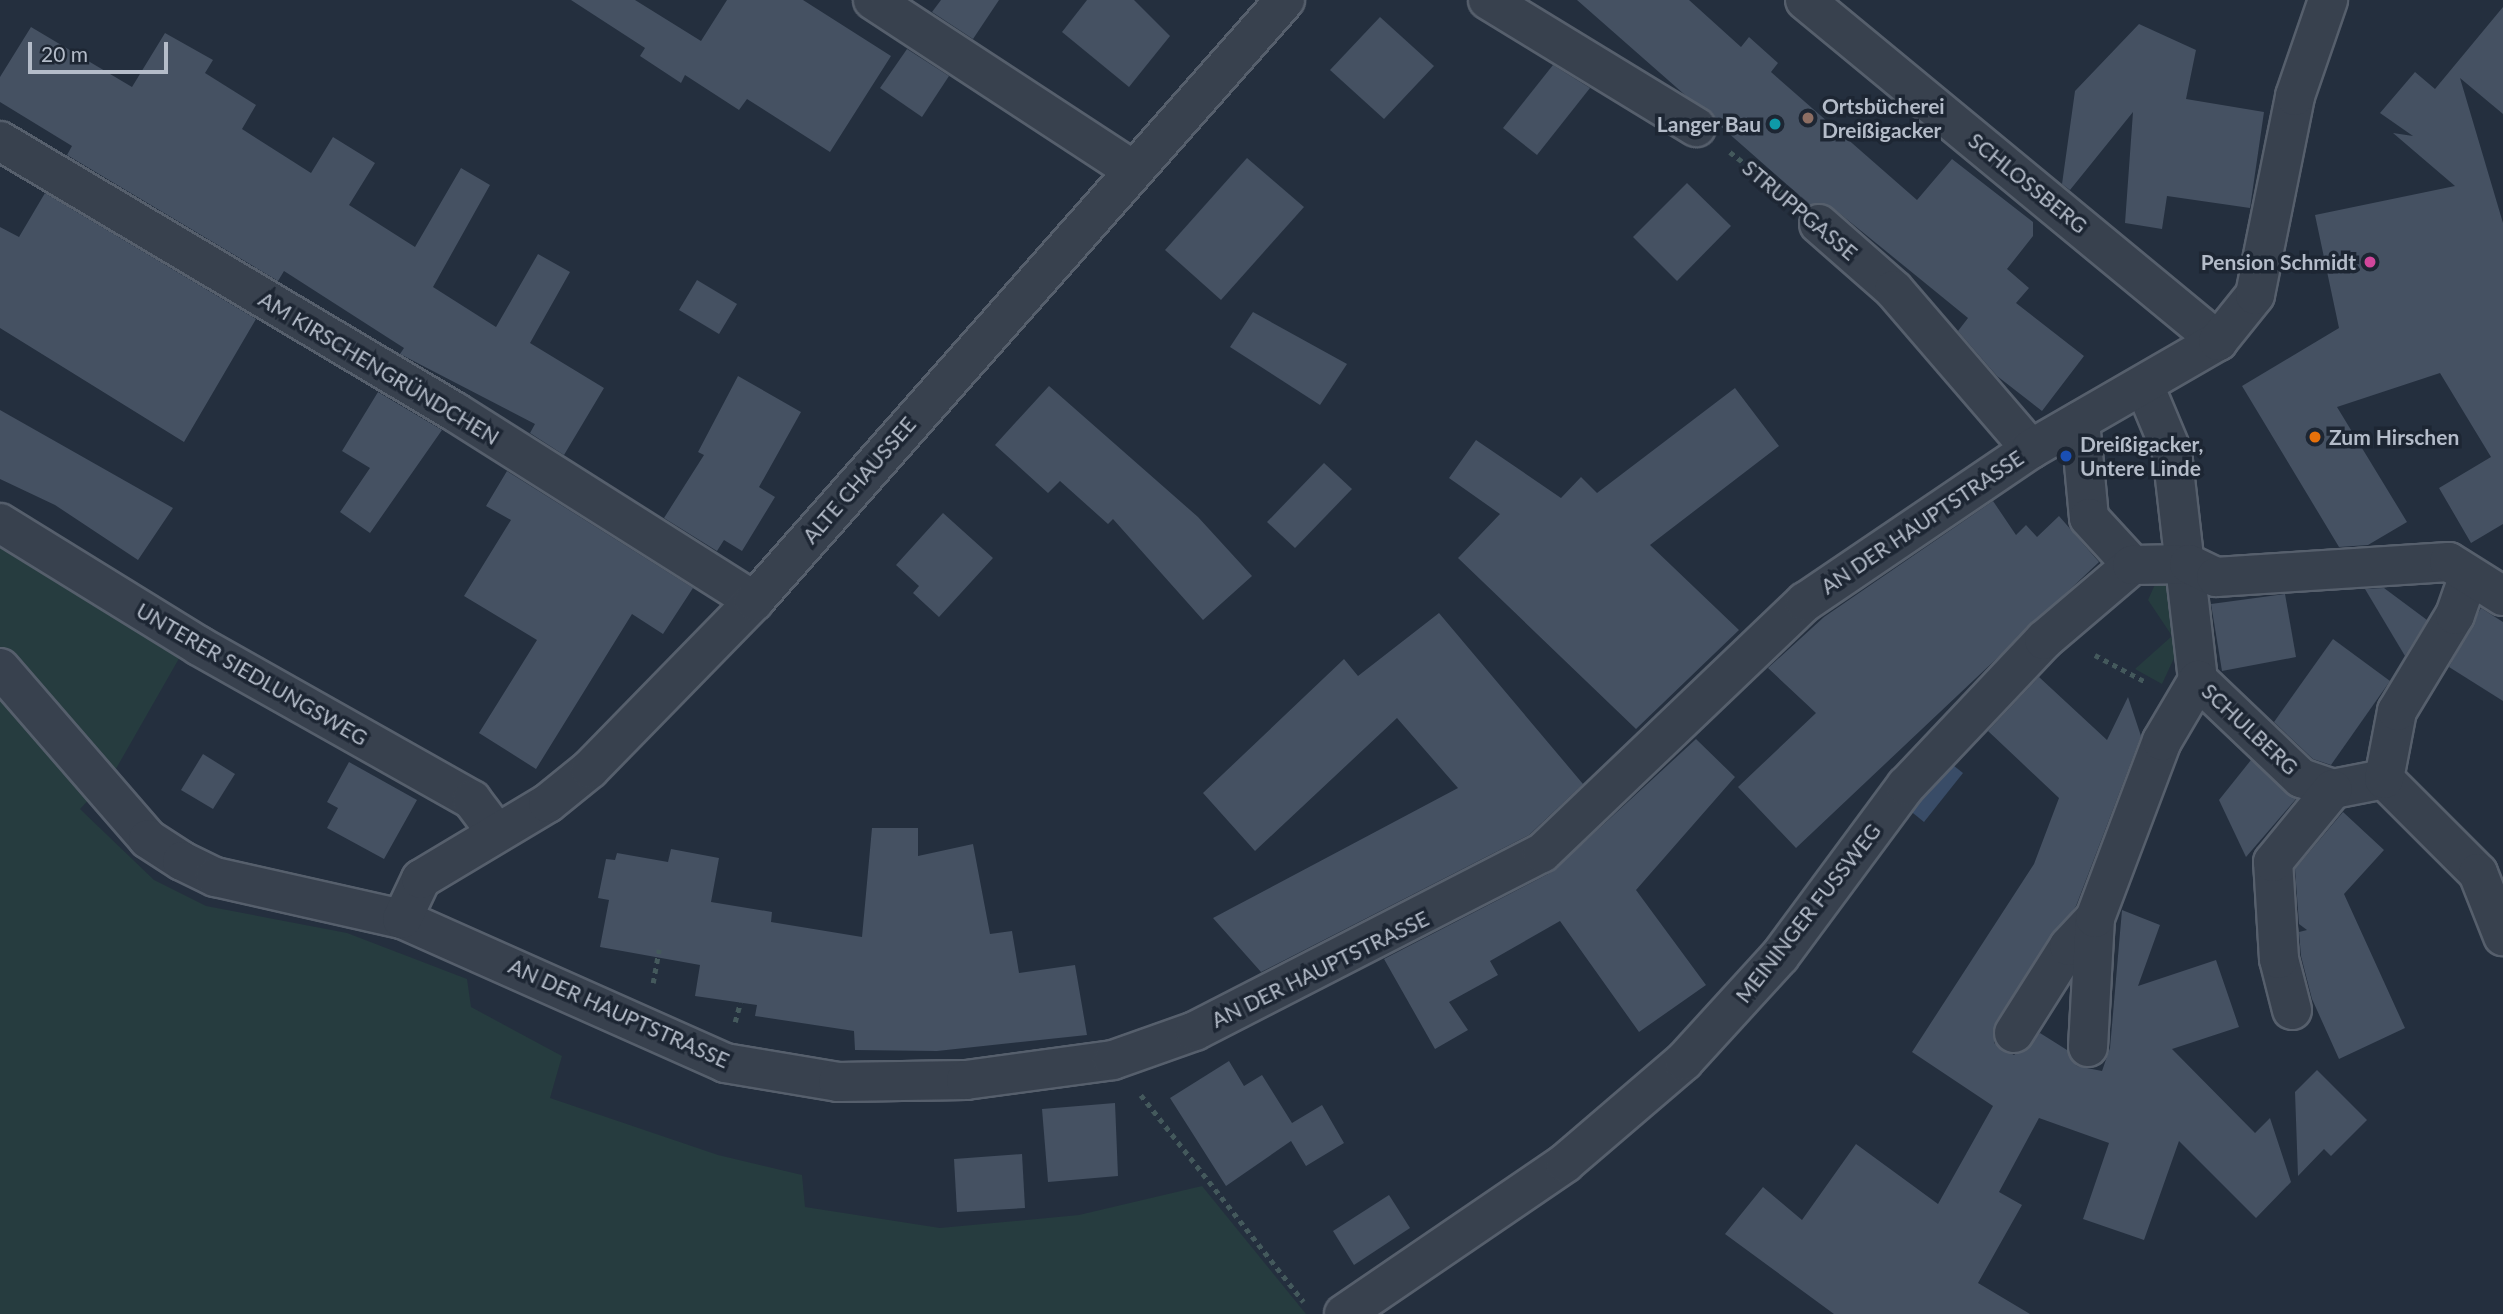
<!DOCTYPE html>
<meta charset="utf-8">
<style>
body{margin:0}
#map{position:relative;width:2503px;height:1314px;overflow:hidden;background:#242f3e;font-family:Lato,sans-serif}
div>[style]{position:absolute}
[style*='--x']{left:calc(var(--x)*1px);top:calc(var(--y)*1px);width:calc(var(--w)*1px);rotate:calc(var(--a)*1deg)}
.green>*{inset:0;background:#263c3f}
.water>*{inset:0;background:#394c67}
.building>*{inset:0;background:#455162}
.path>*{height:4.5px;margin-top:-2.25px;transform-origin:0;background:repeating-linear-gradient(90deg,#44595c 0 5px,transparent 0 10px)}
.roads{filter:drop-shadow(2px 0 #565f6c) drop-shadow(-2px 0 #565f6c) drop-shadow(0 2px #565f6c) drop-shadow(0 -2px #565f6c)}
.minor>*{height:38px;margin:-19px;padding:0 19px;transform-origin:19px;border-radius:19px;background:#38414e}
.dots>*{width:19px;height:19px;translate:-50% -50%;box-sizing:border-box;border:4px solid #1d2633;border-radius:50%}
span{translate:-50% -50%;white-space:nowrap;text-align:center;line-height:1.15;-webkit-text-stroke:7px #1d2633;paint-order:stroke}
.poi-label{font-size:21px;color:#b4bcc9;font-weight:700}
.left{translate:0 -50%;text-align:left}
.right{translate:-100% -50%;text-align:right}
.street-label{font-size:21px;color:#b4bcc9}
.scale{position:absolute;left:28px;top:42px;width:140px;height:32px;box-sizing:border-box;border:4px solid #b4bcc9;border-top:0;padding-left:9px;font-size:21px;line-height:24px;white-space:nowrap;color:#b4bcc9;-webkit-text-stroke:5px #1d2633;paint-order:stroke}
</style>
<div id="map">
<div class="green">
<div style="clip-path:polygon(0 548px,181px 655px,113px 774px,80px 809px,154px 880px,206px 906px,347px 933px,467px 979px,471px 1007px,562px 1056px,550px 1098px,718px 1155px,802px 1175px,805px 1207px,940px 1228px,1079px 1215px,1202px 1186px,1306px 1314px,0 1314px)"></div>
<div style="clip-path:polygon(2157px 580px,2171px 583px,2181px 643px,2162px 684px,2135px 669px,2172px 636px,2148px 600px)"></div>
</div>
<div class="water">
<div style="clip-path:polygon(1949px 762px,1963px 773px,1924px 822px,1908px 809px)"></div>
</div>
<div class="building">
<div style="clip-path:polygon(571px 0,635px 0,701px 41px,727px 0,803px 0,891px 56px,830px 152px,747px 99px,739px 110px,685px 75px,681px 83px,640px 56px,645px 48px)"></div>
<div style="clip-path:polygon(941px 0,999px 0,973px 39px,932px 12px)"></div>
<div style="clip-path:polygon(1087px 0,1134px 0,1170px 36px,1129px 87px,1062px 32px)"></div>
<div style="clip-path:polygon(1577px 0,1689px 0,1741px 47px,1749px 37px,1778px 63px,1771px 72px,1917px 200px,1952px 159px,2033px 222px,2033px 236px,2007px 269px,2029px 288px,2016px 303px,2084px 356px,2042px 411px,1997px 376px,1958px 331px,1968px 318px,1833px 208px,1810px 205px)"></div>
<div style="clip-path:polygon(2503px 7px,2503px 114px,2460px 78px,2503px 223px,2503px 524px,2471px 543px,2439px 488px,2491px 457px,2440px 373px,2337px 407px,2407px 522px,2368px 545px,2339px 547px,2242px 386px,2339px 328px,2315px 215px,2455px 186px,2393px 133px,2413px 136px,2380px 113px,2415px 72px,2435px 89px)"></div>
<div style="clip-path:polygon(1380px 17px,1434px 66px,1384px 119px,1330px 70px)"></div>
<div style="clip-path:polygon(2139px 24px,2196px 50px,2186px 99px,2264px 112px,2250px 208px,2167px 196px,2162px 229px,2125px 223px,2133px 112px,2070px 190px,2062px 184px,2075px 91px)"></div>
<div style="clip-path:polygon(31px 27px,132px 87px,165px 33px,213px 60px,205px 73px,256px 105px,242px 129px,311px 173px,333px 137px,375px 163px,349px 205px,415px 247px,461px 168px,490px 185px,433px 287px,496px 327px,538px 254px,570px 272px,530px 343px,604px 388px,564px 455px,530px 433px,535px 424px,400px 354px,404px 348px,284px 271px,278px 281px,67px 155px,72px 146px,0 102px,0 77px)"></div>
<div style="clip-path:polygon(907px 49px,949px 76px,922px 117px,880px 88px)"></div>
<div style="clip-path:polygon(1553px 65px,1590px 88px,1537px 155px,1503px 128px)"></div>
<div style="clip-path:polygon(1247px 158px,1304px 207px,1221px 300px,1165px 250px)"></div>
<div style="clip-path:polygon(1687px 183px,1731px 226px,1677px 281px,1633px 237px)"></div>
<div style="clip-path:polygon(45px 193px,256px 319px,184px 442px,0 328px,0 227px,19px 237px)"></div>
<div style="clip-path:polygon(697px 280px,737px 304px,719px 334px,679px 310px)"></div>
<div style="clip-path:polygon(1253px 312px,1347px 364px,1320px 405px,1230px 347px)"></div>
<div style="clip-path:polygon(738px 376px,801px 412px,759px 487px,775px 497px,742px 551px,724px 540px,717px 551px,664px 518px,704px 455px,698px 452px)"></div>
<div style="clip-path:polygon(1049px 386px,1198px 517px,1252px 576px,1203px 620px,1113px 519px,1108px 524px,1060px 481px,1048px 493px,995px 445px)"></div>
<div style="clip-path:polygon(1735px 388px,1779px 446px,1650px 545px,1739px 630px,1636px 729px,1458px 558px,1500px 514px,1449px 478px,1476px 440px,1561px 498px,1581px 477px,1597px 493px)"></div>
<div style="clip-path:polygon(378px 392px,442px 430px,370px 533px,340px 512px,370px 468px,342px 451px)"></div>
<div style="clip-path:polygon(0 410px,173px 508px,138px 560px,55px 505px,0 479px)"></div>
<div style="clip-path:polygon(1324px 463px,1352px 489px,1295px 548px,1267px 522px)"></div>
<div style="clip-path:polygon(507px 471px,693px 588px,663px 634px,632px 614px,536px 769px,479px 733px,537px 640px,464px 596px,511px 520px,486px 506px)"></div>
<div style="clip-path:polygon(1993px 501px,2016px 535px,2026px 525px,2037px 537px,2059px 516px,2099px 562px,1796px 848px,1738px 787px,1816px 713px,1768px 668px,1824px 617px)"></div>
<div style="clip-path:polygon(943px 513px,993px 558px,939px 617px,913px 593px,919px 586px,896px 565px)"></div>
<div style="clip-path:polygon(2384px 588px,2427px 620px,2405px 656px,2365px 589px)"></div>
<div style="clip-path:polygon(2285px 594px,2296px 657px,2222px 671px,2211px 604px)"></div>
<div style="clip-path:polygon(2481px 608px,2503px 622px,2503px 701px,2449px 667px)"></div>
<div style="clip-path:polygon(1439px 613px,1583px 784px,1529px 835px,1261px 972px,1213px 918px,1458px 788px,1397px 718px,1255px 851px,1203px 793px,1344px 659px,1358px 676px)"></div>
<div style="clip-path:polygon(2333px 639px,2390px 681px,2331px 765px,2313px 759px,2274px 722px)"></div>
<div style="clip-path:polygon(2039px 677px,2107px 740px,2128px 697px,2141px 736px,2076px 906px,1996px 1021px,1994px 1043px,2014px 1055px,2040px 1033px,2067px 1050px,2077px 1066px,2102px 1071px,2110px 1048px,2122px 910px,2160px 925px,2138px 986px,2216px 960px,2239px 1027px,2172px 1049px,2255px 1133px,2270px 1118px,2291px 1182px,2256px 1218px,2179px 1141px,2144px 1240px,2083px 1219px,2109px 1143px,2039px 1118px,1999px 1192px,2022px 1205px,1978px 1283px,2030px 1314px,1834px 1314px,1725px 1234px,1763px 1187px,1802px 1220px,1856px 1144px,1938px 1204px,1993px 1106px,1912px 1052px,2034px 864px,2059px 798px,1988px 731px)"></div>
<div style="clip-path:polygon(1696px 739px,1735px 777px,1636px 890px,1706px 985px,1639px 1032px,1560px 921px,1490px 961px,1498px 975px,1449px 1002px,1468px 1030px,1435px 1049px,1384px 959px,1552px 872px)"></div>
<div style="clip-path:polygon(203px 754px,235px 774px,213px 809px,181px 790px)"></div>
<div style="clip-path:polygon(2251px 760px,2296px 799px,2246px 857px,2219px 800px)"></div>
<div style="clip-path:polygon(349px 762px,417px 800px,384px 859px,327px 828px,338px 808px,327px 802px)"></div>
<div style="clip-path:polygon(2343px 812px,2384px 850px,2344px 894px,2405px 1028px,2339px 1059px,2312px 999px,2301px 956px,2299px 932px,2307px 930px,2299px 924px,2295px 869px)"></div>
<div style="clip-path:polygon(872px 828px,918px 828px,918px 856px,973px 844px,990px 934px,1012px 931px,1019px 973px,1075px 965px,1087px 1035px,937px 1051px,855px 1050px,854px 1031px,755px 1016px,757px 1005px,695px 996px,700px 965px,600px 947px,609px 900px,598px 898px,606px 859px,615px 860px,617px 853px,668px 862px,671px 849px,719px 858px,711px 902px,772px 912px,771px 922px,862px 937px)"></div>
<div style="clip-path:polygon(1229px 1061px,1244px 1086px,1262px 1075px,1292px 1123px,1322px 1105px,1344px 1143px,1306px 1166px,1291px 1141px,1226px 1186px,1170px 1098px)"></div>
<div style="clip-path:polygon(2317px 1070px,2367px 1120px,2331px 1156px,2324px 1149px,2298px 1176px,2295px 1092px)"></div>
<div style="clip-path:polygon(1115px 1103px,1118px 1176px,1048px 1182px,1042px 1109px)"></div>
<div style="clip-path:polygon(1022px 1154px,1025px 1208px,957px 1212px,954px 1159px)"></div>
<div style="clip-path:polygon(1389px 1195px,1410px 1228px,1354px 1265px,1333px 1231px)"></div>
</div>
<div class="path">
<div style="--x:1730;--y:152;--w:72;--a:37.7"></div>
<div style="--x:2095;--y:655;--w:58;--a:27.9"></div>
<div style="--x:653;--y:983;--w:34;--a:-80"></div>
<div style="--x:735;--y:1022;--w:20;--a:-75"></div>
<div style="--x:1141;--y:1095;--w:263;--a:51.8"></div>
</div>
<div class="roads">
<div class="minor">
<div style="--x:873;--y:0;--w:307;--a:33.2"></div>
<div style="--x:1488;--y:0;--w:244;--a:31.4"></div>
<div style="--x:1805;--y:0;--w:536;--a:39.55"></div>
<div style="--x:0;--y:141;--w:530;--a:30.78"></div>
<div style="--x:455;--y:412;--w:354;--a:32.3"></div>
<div style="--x:1819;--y:224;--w:100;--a:41.3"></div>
<div style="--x:1894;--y:290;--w:210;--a:49.3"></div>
<div style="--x:2144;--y:385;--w:73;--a:67.3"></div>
<div style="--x:2172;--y:452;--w:229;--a:83.5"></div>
<div style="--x:2080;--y:421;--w:97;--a:84.7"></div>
<div style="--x:2089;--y:518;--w:64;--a:47.5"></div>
<div style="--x:0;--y:523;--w:234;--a:31.7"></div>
<div style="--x:199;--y:646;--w:313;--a:29.4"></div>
<div style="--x:472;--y:800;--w:40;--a:53"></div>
<div style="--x:0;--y:668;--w:226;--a:49.1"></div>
<div style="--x:148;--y:839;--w:40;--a:32.9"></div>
<div style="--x:182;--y:861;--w:37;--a:26"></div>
<div style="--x:215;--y:877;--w:192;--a:12.7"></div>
<div style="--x:402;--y:919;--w:354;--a:24"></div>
<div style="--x:725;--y:1063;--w:115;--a:9.5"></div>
<div style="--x:838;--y:1082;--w:128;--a:-0.9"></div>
<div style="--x:966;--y:1080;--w:148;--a:-7.7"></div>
<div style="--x:1113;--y:1060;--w:87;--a:-19.5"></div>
<div style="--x:1195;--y:1031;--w:390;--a:-27.2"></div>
<div style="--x:1542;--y:853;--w:364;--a:-43.7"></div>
<div style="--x:1805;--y:602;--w:273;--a:-34.1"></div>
<div style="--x:2031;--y:449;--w:216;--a:-30"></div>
<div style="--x:2218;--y:341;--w:59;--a:-51.2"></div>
<div style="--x:2255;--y:295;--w:203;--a:-78.6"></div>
<div style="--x:2295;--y:96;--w:102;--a:-71"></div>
<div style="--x:2198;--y:680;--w:142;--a:43.6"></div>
<div style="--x:2301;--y:778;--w:34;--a:19"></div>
<div style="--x:2333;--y:789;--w:52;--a:-11.1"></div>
<div style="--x:2384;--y:779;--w:133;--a:45"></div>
<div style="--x:2478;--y:873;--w:68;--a:68.4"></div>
<div style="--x:2384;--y:779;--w:69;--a:-79.2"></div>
<div style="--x:2397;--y:711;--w:112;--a:-58.9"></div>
<div style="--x:2455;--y:615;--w:42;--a:-70.7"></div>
<div style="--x:402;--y:919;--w:44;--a:-64.6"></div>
<div style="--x:421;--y:879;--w:148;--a:-30.9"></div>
<div style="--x:548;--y:803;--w:54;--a:-39"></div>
<div style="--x:590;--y:769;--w:235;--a:-45.7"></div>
<div style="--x:754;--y:601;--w:802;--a:-48.54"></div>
<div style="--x:2292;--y:1010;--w:53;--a:-104.3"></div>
<div style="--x:2279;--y:959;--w:97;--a:-93.5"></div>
<div style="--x:2273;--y:862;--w:94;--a:-50.6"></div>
<div style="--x:2014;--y:1033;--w:103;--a:-57.7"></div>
<div style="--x:2069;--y:946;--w:38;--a:-47"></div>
<div style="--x:2088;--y:1047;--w:129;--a:-86.9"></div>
<div style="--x:2095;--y:918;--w:189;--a:-69.3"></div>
<div style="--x:2162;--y:741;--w:71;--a:-59.5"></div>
<div style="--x:1344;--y:1314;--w:268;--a:-34.3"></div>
<div style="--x:1565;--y:1163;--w:157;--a:-40.6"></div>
<div style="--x:1684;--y:1061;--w:142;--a:-47.6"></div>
<div style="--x:1780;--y:956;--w:212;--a:-53.5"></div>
<div style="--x:1906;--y:786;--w:201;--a:-46.6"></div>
<div style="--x:2044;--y:640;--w:116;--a:-40.4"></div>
<div style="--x:2132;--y:565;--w:57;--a:-1"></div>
<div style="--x:2189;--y:564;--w:30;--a:26"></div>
<div style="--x:2216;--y:577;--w:233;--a:-3.7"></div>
<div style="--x:2449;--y:562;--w:64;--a:32.2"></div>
</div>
</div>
<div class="dots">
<div style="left:1808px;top:118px;background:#8d6e63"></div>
<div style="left:1775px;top:124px;background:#0f9aa8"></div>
<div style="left:2370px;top:262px;background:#d1479c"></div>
<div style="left:2315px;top:437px;background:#e8710a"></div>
<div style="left:2066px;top:456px;background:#1a4fb4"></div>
</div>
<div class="poi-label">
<span class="left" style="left:1822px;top:118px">Ortsbücherei<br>Dreißigacker</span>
<span class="right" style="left:1761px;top:124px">Langer Bau</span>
<span class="right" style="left:2356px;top:262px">Pension Schmidt</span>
<span class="left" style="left:2329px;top:437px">Zum Hirschen</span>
<span class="left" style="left:2080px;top:456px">Dreißigacker,<br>Untere Linde</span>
</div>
<div class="street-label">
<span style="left:2028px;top:183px;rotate:39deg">SCHLOSSBERG</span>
<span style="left:1800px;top:210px;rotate:40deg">STRUPPGASSE</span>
<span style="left:379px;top:368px;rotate:31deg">AM KIRSCHENGRÜNDCHEN</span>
<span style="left:859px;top:480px;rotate:-49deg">ALTE CHAUSSEE</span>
<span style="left:1922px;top:522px;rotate:-34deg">AN DER HAUPTSTRASSE</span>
<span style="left:252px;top:674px;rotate:30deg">UNTERER SIEDLUNGSWEG</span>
<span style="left:2250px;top:729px;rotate:43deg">SCHULBERG</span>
<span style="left:1808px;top:913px;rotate:-52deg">MEININGER FUSSWEG</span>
<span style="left:1320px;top:969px;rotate:-26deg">AN DER HAUPTSTRASSE</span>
<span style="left:619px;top:1013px;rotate:24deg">AN DER HAUPTSTRASSE</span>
</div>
<div class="scale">20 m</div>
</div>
